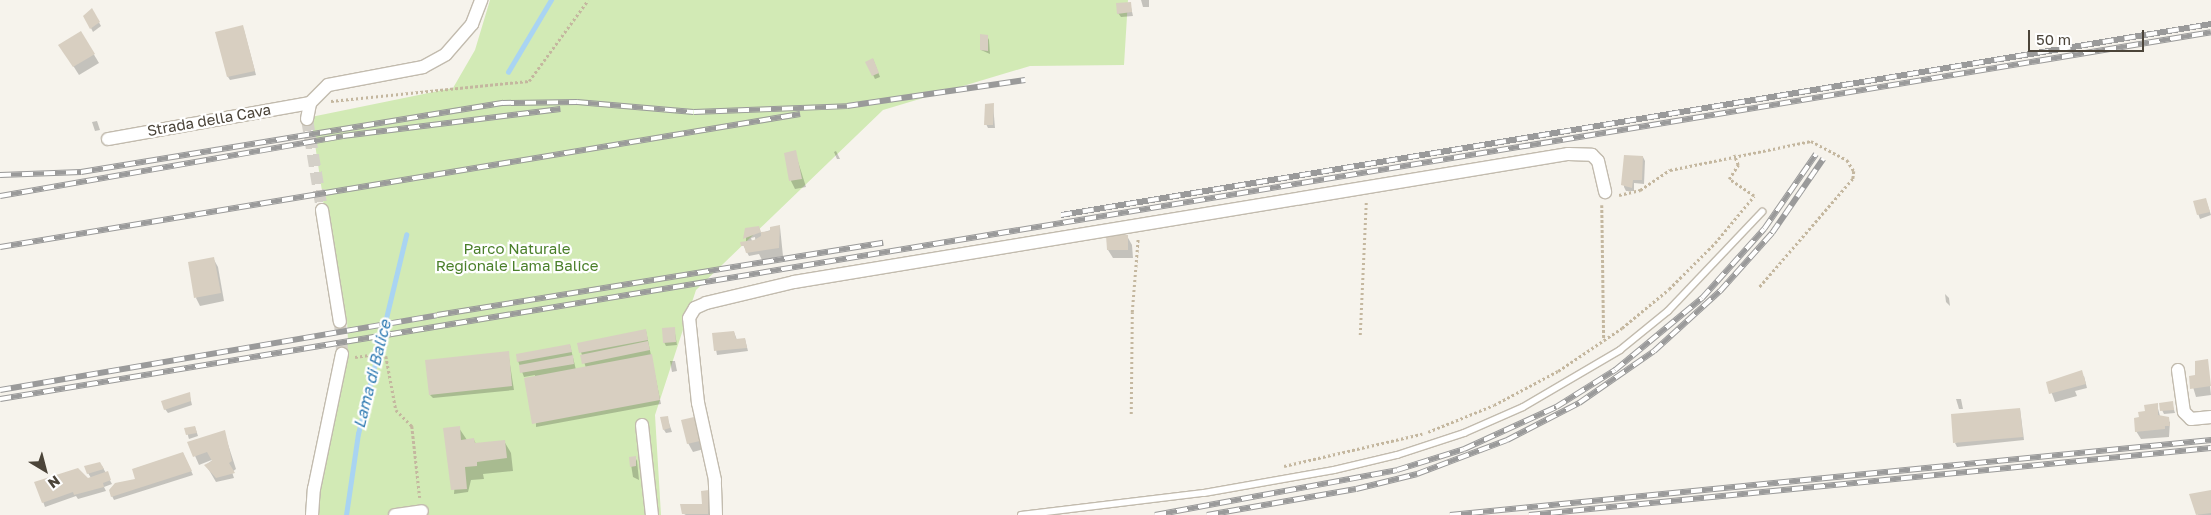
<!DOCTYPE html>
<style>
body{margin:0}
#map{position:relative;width:2211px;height:515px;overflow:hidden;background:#f6f3ec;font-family:"Golos Text",sans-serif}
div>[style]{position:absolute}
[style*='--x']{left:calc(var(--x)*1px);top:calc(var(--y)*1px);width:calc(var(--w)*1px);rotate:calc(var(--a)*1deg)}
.green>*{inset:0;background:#d2eab5}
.shadow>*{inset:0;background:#0003}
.stream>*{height:4.5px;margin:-2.25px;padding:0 2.25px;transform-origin:2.25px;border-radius:2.25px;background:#a9d4f2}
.building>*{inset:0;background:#d8cfc1}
.minor-tunnel>*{height:12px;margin-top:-6px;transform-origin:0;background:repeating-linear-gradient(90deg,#d4d0c8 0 12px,transparent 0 18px)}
.path>*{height:2.5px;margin-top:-1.25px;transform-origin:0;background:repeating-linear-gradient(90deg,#c4b79f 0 2.5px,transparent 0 5px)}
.roads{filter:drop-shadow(1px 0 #c2bbae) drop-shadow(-1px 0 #c2bbae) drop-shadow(0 1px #c2bbae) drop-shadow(0 -1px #c2bbae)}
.service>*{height:6px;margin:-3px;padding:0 3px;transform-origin:3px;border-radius:3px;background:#fff}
.minor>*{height:12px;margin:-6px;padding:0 6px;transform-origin:6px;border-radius:6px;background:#fff}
.rail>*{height:5.5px;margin-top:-2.75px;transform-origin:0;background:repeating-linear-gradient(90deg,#fff 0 11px,#9a9a9a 0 22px);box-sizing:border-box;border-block:1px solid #9a9a9a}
span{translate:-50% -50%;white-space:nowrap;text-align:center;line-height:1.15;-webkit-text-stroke:4.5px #fff;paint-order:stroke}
.street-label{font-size:15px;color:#4b4439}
.park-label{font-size:15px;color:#4a7f2a}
.water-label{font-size:16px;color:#2e7ab2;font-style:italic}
.north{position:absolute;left:20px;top:445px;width:50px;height:50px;-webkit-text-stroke:4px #fff;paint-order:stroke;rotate:143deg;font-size:14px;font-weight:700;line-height:20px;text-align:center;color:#4b4439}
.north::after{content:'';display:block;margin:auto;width:18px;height:22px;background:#4b4439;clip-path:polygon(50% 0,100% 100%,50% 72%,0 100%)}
.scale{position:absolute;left:2028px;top:30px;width:116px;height:22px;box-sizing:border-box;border:2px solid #4b4439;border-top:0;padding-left:6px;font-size:15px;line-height:18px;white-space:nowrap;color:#4b4439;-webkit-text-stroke:4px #fff;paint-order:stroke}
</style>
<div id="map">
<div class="green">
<div style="clip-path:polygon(490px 0,1128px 0,1124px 65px,1030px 66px,883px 110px,696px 290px,655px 415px,661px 515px,314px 515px,326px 412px,348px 341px,347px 320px,326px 246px,323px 198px,311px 117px,453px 88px,475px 50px)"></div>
</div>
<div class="shadow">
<div style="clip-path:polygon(1141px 0,1149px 0,1149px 7px,1143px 7px)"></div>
<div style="clip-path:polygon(1130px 3px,1133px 16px,1121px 17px,1118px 13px)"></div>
<div style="clip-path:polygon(92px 10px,101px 26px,93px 32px,91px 28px)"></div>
<div style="clip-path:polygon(244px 30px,256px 75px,230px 80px,228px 77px)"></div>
<div style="clip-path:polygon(81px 33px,99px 63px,79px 75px,65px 53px)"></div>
<div style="clip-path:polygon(987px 36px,989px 40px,990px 54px,981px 50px)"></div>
<div style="clip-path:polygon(873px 59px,880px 77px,875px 79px,867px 62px)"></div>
<div style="clip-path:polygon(993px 104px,995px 128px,988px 128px,986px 124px)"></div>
<div style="clip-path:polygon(97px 121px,100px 130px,95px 131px,92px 122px)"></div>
<div style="clip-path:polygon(836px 151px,840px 159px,837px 159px,834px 152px)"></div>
<div style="clip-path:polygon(795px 152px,806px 187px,795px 189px,791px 181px)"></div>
<div style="clip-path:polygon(1625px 156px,1643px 157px,1645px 161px,1644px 184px,1634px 183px,1634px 191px,1626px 191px,1624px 187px)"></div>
<div style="clip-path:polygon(2194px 202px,2207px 203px,2211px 215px,2200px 219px)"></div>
<div style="clip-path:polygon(evenodd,780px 227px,783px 256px,762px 260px,759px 254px,749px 256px,742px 243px,746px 242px,746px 229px,759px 228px,761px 233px,780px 227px,755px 237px,756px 246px,752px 241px,751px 238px,755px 237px)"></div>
<div style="clip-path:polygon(1127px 236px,1132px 245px,1133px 258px,1113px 258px,1108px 250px)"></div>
<div style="clip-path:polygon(213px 258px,218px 267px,224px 301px,200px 306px,196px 298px)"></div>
<div style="clip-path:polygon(1945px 294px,1949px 298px,1950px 306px,1946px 302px)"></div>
<div style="clip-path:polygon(674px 328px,677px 345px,666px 346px,664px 342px)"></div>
<div style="clip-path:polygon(646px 331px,661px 404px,536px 427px,535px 375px,524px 377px,518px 361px,570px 345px,576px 370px,586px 368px,581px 352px)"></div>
<div style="clip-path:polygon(734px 332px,737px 340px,745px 339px,748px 351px,717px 355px,713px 334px)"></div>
<div style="clip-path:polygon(508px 352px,514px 390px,433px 398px,430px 395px)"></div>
<div style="clip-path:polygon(670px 361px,675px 361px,677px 371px,672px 372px)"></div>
<div style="clip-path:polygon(2207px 361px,2211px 395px,2196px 397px,2190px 377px,2197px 376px)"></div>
<div style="clip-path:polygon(2084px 376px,2087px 388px,2075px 391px,2077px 396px,2055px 402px,2048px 383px)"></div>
<div style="clip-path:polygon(189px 393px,192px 405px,168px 413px,165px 409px)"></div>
<div style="clip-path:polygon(1956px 399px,1961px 399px,1963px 409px,1959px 409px)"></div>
<div style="clip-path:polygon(2172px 403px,2175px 413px,2164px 414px,2162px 410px)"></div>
<div style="clip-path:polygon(2157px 405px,2160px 416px,2170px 422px,2169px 437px,2141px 439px,2136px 431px,2141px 418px)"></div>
<div style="clip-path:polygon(2020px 409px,2024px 440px,1957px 447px,1955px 443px)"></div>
<div style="clip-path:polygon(667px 417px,672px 432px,666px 433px,664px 430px)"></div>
<div style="clip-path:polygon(694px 418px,704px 449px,693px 452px,688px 443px)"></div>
<div style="clip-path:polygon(195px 427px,198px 436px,189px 439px,186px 429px)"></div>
<div style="clip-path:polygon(459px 428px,467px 440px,474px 440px,476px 444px,504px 441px,511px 453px,513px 471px,483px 474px,484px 479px,471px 480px,468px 492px,454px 494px)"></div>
<div style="clip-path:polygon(224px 432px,236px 469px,232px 472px,234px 478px,216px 482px,206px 465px,214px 459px,199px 465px,189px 442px)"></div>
<div style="clip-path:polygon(183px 453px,193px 475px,114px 500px,112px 496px,136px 480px,134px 469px)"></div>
<div style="clip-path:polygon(635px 457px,637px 461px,639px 480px,633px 477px,630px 458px)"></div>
<div style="clip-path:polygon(102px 466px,112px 484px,104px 487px,106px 491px,78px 499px,76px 496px,45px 507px,36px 483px,88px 479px,91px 478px,88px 473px)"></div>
<div style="clip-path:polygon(2211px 491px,2211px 515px,2198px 515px,2191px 495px)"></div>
<div style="clip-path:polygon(708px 492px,710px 515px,684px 515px,703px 505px)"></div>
</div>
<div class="stream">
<div style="--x:508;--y:72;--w:84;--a:-59.2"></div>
<div style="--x:346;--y:515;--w:82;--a:-81.6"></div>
<div style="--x:358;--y:434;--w:205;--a:-76.4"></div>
</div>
<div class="building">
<div style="clip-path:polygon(1131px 2px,1132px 12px,1117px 14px,1116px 3px)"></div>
<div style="clip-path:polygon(92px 8px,100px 22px,90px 29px,83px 16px)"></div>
<div style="clip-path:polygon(243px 25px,255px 71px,227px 77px,215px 32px)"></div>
<div style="clip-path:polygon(81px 31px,95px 54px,73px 67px,58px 45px)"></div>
<div style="clip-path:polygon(980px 34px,988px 35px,988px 51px,980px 50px)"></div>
<div style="clip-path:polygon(873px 58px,879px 73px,872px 76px,865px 62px)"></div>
<div style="clip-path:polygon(994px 103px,993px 125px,984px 125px,985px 104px)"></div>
<div style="clip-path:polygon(796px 150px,802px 179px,789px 181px,784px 153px)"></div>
<div style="clip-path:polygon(1624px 155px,1643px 156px,1642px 180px,1633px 180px,1632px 188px,1621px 185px)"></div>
<div style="clip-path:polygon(2206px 198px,2210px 212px,2197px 215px,2193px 201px)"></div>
<div style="clip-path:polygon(780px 225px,779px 248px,746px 253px,744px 246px,741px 246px,740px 242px,754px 240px,761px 236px,761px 232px,770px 231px,770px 227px)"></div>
<div style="clip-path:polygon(759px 226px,761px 232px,743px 239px,745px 228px)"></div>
<div style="clip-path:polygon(1106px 235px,1128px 235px,1128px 250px,1107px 250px)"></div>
<div style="clip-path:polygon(214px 257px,221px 293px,194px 298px,188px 262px)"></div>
<div style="clip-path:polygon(675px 327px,676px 342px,663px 343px,662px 328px)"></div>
<div style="clip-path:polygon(646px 329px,648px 340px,579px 353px,577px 343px)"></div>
<div style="clip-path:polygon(734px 331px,736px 339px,745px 338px,747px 348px,714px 351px,712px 333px)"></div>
<div style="clip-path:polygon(648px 341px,650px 350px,582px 364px,580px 355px)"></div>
<div style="clip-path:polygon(570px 344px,572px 352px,517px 362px,516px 354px)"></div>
<div style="clip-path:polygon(509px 351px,512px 386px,429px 395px,425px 360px)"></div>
<div style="clip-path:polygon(652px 354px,660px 400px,532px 424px,524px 378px)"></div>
<div style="clip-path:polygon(573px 355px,574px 364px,520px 373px,519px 365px)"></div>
<div style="clip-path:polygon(2208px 359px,2211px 386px,2190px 389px,2189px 376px,2195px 375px,2195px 361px)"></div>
<div style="clip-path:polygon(2082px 370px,2086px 384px,2049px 394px,2046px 382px)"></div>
<div style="clip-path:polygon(190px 392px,191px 401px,164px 410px,161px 401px)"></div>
<div style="clip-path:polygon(2173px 401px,2174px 410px,2160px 411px,2159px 403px)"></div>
<div style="clip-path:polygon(2158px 403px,2158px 415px,2169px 417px,2170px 426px,2165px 426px,2165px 429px,2135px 432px,2134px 418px,2139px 417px,2138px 412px,2145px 411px,2144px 405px)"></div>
<div style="clip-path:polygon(2020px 408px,2023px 437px,1953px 443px,1951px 414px)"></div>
<div style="clip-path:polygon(668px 416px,670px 428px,663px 430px,660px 417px)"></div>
<div style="clip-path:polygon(694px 417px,700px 441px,687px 444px,681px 420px)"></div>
<div style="clip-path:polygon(195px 426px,197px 433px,186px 435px,184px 428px)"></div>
<div style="clip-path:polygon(460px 426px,461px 440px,474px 438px,475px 443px,505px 440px,507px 458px,477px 462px,477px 466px,465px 467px,467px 489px,451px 490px,443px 428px)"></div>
<div style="clip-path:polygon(225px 430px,232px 461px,229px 463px,235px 473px,216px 478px,204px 465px,212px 461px,207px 452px,193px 457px,187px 442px)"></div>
<div style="clip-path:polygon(183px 452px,192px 471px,111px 497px,109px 490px,115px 483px,135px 479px,132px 469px)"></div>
<div style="clip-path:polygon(636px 456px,636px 466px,630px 467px,629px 457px)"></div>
<div style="clip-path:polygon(100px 462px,104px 469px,87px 474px,84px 466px)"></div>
<div style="clip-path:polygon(78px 468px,88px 478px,108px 471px,111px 480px,103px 483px,104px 487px,74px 495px,73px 492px,42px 503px,34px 482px)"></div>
<div style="clip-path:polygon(709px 490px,708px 514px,682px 514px,680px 504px,702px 504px,701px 491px)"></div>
<div style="clip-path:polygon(2211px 490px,2211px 513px,2196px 515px,2189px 494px)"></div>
</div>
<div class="minor-tunnel">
<div style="--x:307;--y:119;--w:92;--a:80.6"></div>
<div style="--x:340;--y:322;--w:32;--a:86"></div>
</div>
<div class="path">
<div style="--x:331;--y:101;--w:199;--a:-5.8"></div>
<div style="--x:529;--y:81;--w:100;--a:-53.9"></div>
<div style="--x:1619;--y:195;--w:22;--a:-13"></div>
<div style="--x:1640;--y:190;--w:36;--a:-34"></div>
<div style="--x:1670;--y:170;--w:144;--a:-11.6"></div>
<div style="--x:1811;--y:141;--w:41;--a:27.8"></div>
<div style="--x:1847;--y:160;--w:13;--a:58"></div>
<div style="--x:1854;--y:171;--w:8;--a:97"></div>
<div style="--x:1853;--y:179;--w:144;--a:130.8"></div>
<div style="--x:1602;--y:205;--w:135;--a:89.2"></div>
<div style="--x:1360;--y:335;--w:133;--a:-87.4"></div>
<div style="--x:355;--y:357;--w:27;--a:-8"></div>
<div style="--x:382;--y:353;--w:5;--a:37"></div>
<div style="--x:386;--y:356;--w:55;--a:79.5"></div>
<div style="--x:396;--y:410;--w:23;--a:45"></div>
<div style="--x:412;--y:426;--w:72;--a:83.7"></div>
<div style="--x:1131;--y:414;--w:102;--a:-89.4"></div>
<div style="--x:1132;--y:312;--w:74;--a:-85.4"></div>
<div style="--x:1428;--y:432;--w:71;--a:-22.2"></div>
<div style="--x:1494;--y:405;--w:72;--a:-28"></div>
<div style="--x:1558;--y:371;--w:77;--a:-33.9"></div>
<div style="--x:1622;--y:328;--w:61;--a:-39.7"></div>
<div style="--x:1669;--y:289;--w:65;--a:-45"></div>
<div style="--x:1715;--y:243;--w:61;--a:-50.3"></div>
<div style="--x:1754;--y:196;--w:30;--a:-146"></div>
<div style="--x:1729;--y:179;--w:17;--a:-57"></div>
<div style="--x:1738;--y:165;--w:11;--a:-112"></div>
<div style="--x:1284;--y:466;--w:142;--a:-13.1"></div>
</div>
<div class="roads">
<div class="service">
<div style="--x:1021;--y:515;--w:184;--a:-6.9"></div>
<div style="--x:1204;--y:493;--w:132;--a:-10"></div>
<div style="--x:1334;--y:470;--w:65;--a:-13.4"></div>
<div style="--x:1397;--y:455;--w:71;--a:-18.2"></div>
<div style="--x:1464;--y:433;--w:64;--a:-23.8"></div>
<div style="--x:1523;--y:407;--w:113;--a:-30.4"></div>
<div style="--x:1620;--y:350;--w:62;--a:-39.1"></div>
<div style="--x:1668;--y:311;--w:137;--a:-46.5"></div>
</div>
<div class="minor">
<div style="--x:307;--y:119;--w:16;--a:-79"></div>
<div style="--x:310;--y:103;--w:25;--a:-45"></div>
<div style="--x:328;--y:85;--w:97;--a:-10.7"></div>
<div style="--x:423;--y:67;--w:26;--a:-29"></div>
<div style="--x:446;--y:54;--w:40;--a:-49"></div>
<div style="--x:472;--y:24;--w:26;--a:-69"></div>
<div style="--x:108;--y:139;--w:205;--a:-10.1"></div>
<div style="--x:322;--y:210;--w:113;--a:80.9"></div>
<div style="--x:2178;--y:370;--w:42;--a:81.9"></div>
<div style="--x:2184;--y:412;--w:10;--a:45"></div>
<div style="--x:2191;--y:419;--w:20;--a:-6"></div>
<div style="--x:642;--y:425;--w:91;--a:83.7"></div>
<div style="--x:312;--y:515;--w:26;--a:-86"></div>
<div style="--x:314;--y:489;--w:138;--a:-78.3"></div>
<div style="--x:395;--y:515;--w:27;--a:-8"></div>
<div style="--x:716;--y:515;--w:35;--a:-92"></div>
<div style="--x:715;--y:480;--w:79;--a:-102.4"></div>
<div style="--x:698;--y:403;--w:85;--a:-96"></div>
<div style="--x:689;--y:318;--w:12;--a:-59"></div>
<div style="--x:695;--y:308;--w:12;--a:-24"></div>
<div style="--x:706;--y:303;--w:90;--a:-13.4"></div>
<div style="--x:794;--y:282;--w:785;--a:-9.39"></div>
<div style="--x:1568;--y:154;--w:24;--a:2"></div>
<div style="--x:1592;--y:155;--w:8;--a:45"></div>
<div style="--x:1598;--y:161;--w:32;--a:77"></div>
</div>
</div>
<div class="rail">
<div style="--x:0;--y:175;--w:81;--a:-2.1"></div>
<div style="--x:81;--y:172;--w:428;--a:-9.3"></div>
<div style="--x:503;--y:103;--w:74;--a:-0.8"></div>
<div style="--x:577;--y:102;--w:117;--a:4.9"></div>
<div style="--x:694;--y:112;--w:153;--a:-2.2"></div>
<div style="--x:847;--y:106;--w:180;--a:-8.3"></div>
<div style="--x:0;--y:196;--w:348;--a:-9.9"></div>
<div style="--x:343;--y:136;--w:219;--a:-7.1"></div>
<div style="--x:1061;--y:215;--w:1166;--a:-9.43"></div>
<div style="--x:0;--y:247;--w:811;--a:-9.44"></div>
<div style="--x:0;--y:390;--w:443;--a:-9.7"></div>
<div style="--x:437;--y:315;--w:452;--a:-9.2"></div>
<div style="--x:0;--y:399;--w:2241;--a:-9.42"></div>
<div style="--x:1155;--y:515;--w:246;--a:-10.5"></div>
<div style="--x:1397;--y:470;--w:70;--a:-17.4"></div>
<div style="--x:1464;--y:449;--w:101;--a:-24.5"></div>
<div style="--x:1556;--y:407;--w:70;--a:-32.1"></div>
<div style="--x:1615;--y:370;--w:113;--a:-39.6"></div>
<div style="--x:1702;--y:298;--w:93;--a:-48.1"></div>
<div style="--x:1764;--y:229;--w:91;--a:-55.3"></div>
<div style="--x:1207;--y:515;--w:151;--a:-9.9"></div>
<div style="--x:1356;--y:489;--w:63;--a:-13.8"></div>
<div style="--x:1417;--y:474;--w:96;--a:-20.7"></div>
<div style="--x:1507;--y:440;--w:81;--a:-27.2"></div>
<div style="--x:1579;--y:403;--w:91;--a:-34.7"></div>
<div style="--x:1654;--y:351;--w:89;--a:-42.3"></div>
<div style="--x:1720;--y:291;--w:78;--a:-48.1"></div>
<div style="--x:1772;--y:233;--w:90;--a:-55.4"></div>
<div style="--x:1450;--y:515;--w:765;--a:-5.63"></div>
<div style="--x:1529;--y:515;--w:685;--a:-5.61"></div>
</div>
<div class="street-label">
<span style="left:209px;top:120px;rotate:-10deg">Strada della Cava</span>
</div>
<div class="park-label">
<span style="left:517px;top:257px">Parco Naturale<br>Regionale Lama Balice</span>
</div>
<div class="water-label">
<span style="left:372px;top:374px;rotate:-76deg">Lama di Balice</span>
</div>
<div class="north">N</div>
<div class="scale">50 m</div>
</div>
